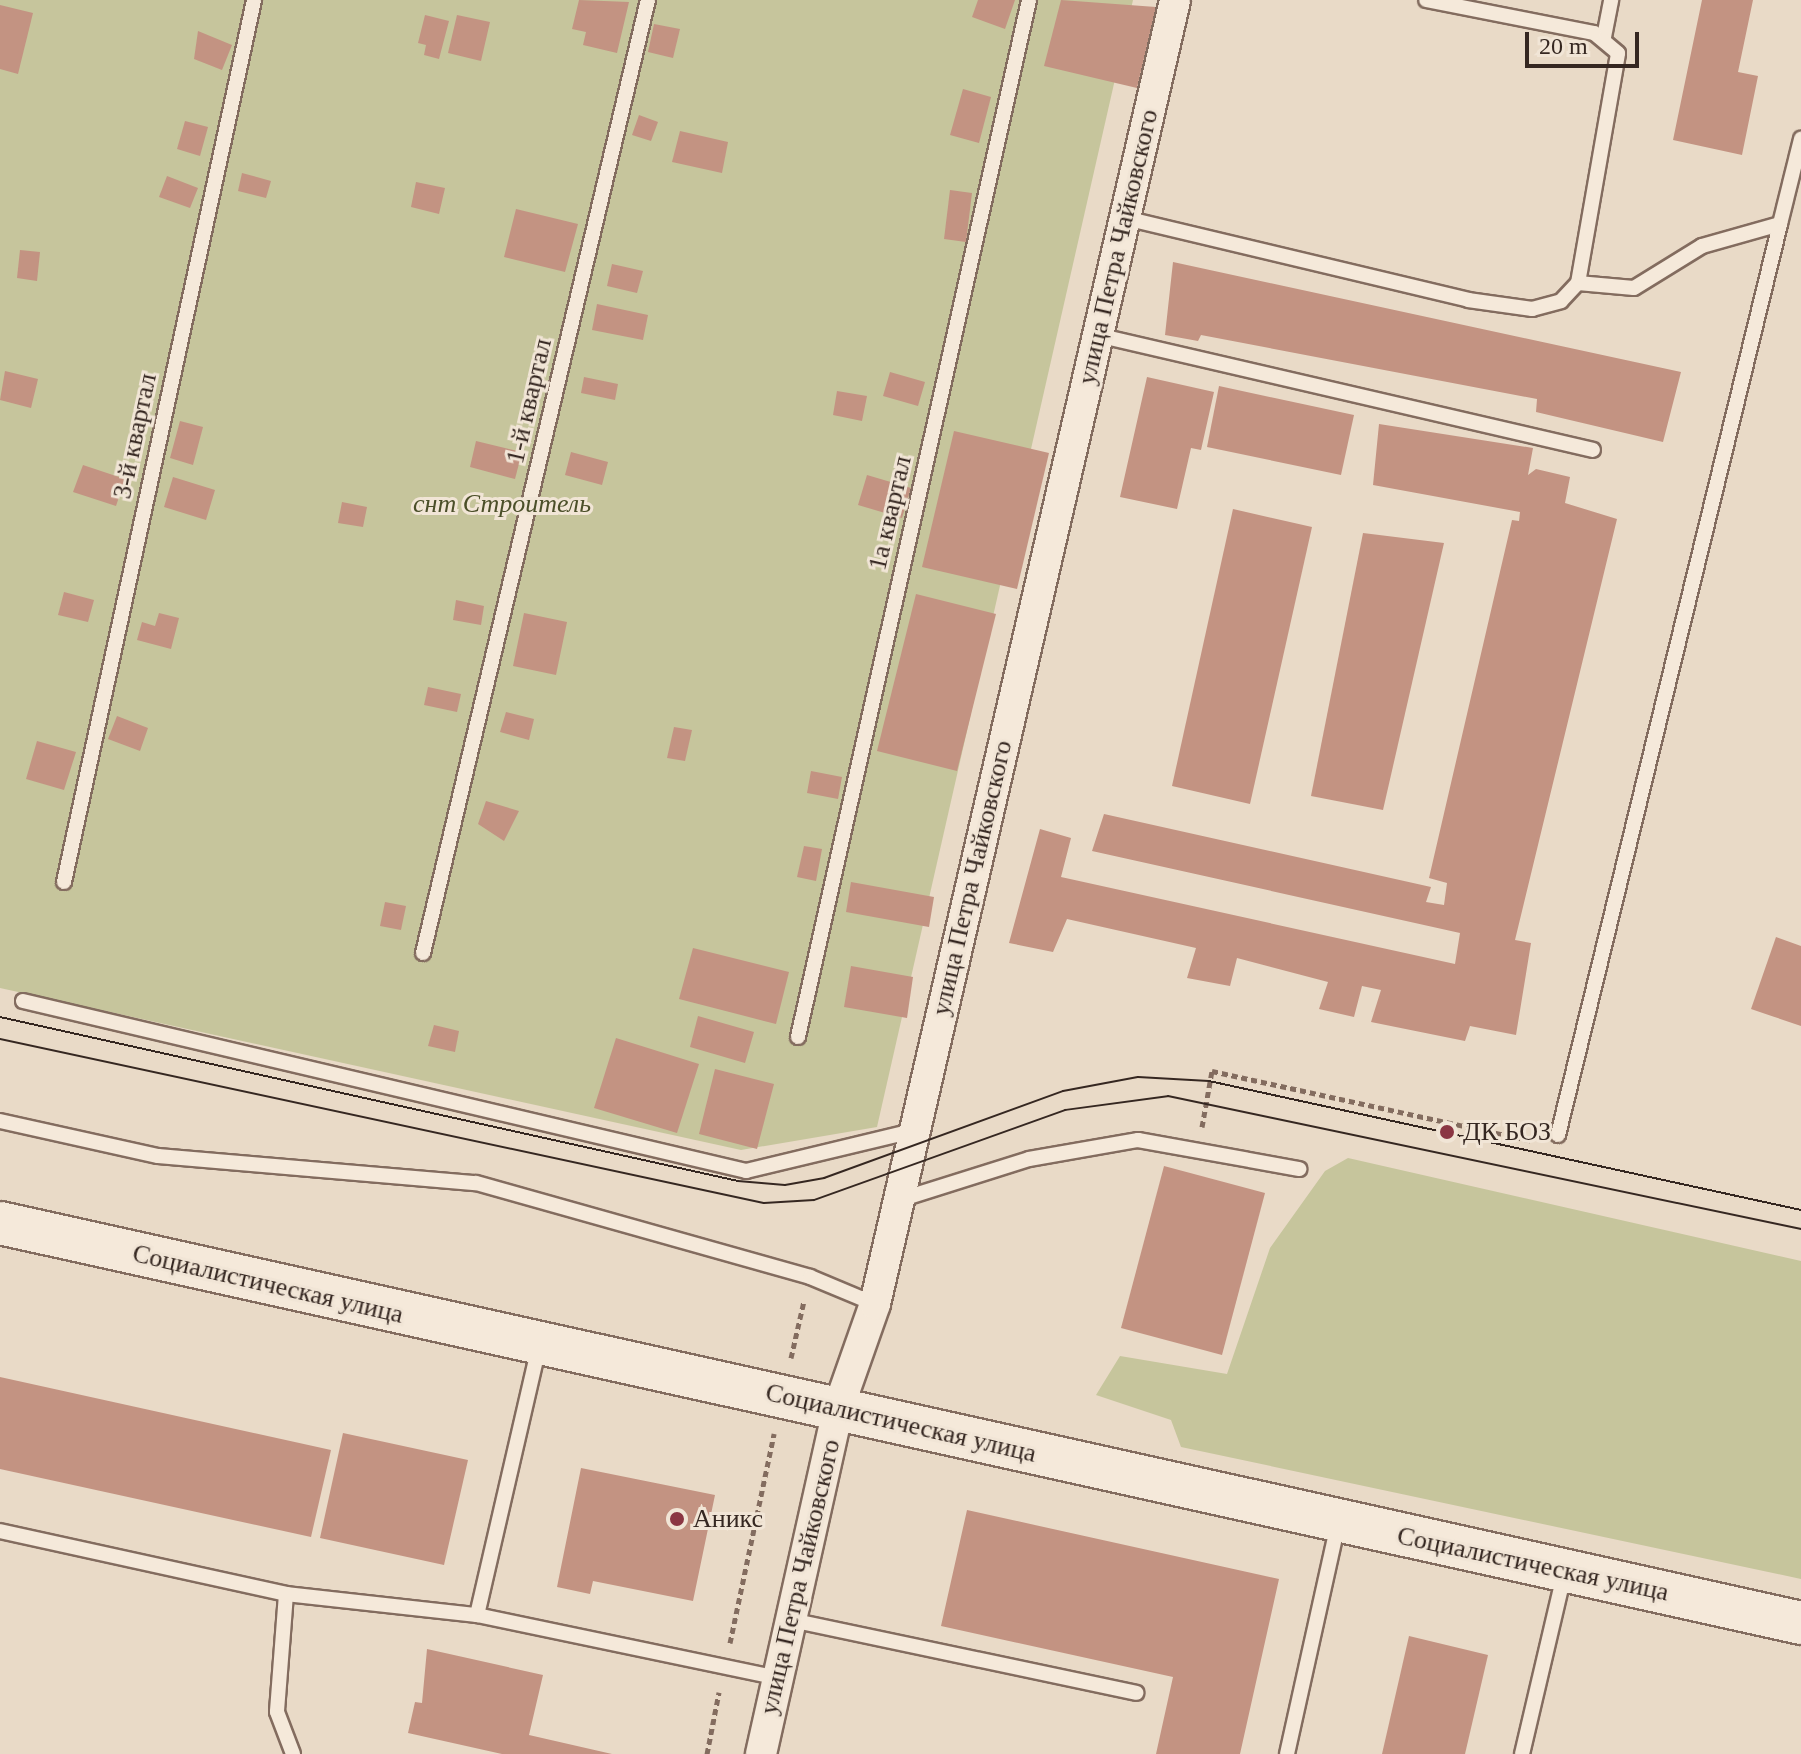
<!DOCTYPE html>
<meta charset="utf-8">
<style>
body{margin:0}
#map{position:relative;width:1801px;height:1754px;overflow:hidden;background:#e9dac7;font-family:"Times New Roman",serif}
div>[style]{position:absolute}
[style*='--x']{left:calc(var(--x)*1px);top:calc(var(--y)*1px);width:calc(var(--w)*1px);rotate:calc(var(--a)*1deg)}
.green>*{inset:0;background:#c6c59c}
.building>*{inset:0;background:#c39382}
.path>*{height:5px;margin-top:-2.5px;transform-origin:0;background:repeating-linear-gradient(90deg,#836c5f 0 6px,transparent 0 10px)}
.roads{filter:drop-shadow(2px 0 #836c5f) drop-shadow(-2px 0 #836c5f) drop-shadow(0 2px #836c5f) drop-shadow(0 -2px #836c5f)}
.lane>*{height:14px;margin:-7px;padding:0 7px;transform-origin:7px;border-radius:7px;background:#f5e9da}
.street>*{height:30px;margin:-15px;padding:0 15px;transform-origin:15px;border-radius:15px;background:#f5e9da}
.secondary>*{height:42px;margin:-21px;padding:0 21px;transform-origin:21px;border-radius:21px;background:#f5e9da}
.tram>*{height:2px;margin:-1px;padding:0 1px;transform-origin:1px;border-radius:1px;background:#352721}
.dots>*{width:22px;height:22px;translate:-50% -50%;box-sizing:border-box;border:4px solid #f1e5d6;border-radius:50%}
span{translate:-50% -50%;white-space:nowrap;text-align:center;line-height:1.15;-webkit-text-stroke:6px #f1e5d6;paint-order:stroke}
.street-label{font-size:26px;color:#352721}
.park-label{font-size:26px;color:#4b4f29;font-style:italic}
.poi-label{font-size:26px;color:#352721}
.left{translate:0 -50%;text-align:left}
.scale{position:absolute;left:1525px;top:32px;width:114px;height:36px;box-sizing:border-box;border:4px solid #352721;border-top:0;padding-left:10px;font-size:24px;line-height:28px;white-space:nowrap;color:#352721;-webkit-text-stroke:6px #f1e5d6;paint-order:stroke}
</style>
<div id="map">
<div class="green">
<div style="clip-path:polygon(0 0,1133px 0,877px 1127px,741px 1150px,0 988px)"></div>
<div style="clip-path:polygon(1348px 1158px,1801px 1261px,1801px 1579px,1181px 1447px,1171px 1420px,1096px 1395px,1120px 1356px,1227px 1374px,1270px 1248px,1325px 1171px)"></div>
</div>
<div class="building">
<div style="clip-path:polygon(579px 0,629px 2px,617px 53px,583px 45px,586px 32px,572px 29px)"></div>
<div style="clip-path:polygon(978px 0,1015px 0,1005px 29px,972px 17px)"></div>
<div style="clip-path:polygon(1061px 0,1156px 7px,1137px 88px,1044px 66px)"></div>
<div style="clip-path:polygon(1702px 0,1753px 0,1738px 72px,1758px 76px,1742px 155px,1673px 140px)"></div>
<div style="clip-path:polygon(0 5px,33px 13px,18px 74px,0 69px)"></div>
<div style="clip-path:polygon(425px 15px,449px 21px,439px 59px,424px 55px,426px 45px,418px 43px)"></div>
<div style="clip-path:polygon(457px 15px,490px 22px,481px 61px,448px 53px)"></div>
<div style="clip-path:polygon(654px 24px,680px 29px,673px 58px,648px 52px)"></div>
<div style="clip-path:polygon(198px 31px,232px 45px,222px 70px,194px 59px)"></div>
<div style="clip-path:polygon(963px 89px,991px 97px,979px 143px,950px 135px)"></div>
<div style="clip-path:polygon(639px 115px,658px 122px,651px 141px,632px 135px)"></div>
<div style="clip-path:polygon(185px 121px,208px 127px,200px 156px,177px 149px)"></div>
<div style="clip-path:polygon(680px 131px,728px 142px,722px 173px,672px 162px)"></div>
<div style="clip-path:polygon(242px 173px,271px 181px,266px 198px,238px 191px)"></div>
<div style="clip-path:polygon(167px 176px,198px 188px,190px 208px,159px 197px)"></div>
<div style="clip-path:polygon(416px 182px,445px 188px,439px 214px,411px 207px)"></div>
<div style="clip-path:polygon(950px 190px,972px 193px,966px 242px,944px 239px)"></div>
<div style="clip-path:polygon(516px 209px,578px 224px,565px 272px,504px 257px)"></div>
<div style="clip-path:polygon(20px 250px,40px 252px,37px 281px,17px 278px)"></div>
<div style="clip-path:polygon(1173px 262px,1681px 372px,1663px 442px,1536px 412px,1537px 399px,1201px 335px,1198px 341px,1165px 335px)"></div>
<div style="clip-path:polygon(612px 264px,643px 271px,637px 293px,607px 286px)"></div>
<div style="clip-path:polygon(597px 304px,648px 315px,643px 340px,592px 330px)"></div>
<div style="clip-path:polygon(5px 371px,38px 379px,31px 408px,0 400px)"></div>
<div style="clip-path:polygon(890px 372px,925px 382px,918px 406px,883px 396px)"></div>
<div style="clip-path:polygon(584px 377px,618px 384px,615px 400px,581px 393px)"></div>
<div style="clip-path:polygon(1147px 377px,1214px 392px,1201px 450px,1191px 448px,1177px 509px,1120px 497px)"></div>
<div style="clip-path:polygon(1219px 386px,1354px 415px,1341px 475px,1207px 447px)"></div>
<div style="clip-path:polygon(837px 391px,867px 396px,862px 421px,833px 415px)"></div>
<div style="clip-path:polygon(180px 421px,203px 427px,193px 465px,170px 458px)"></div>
<div style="clip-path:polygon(1379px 424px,1533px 448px,1528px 475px,1536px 469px,1570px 477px,1565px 503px,1617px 519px,1515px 940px,1531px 943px,1516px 1035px,1470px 1026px,1465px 1041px,1371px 1022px,1381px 990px,1362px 986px,1354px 1017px,1319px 1009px,1328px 982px,1237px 958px,1230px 986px,1187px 978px,1196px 948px,1067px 919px,1053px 952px,1009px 943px,1040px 829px,1071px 838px,1061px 877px,1455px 964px,1460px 933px,1092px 851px,1104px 814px,1431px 887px,1426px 902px,1444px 905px,1447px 883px,1429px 878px,1512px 520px,1519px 521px,1520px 512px,1373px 485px)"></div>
<div style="clip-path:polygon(954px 431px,1049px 453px,1017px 589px,922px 567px)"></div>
<div style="clip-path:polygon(476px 441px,522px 452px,515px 479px,470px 467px)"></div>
<div style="clip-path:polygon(571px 452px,608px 462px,602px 485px,565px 475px)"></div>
<div style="clip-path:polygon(83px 465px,125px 479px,116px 506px,73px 492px)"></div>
<div style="clip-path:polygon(867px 475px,911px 488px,902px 518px,858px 505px)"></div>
<div style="clip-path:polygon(173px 477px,215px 490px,206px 520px,164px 507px)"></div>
<div style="clip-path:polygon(342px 502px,367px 507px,363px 527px,338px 523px)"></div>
<div style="clip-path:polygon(1233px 509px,1312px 527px,1250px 804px,1172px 786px)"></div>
<div style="clip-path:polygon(1363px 533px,1444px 543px,1383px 810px,1311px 796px)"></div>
<div style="clip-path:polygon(64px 592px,94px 600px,88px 622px,58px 615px)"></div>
<div style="clip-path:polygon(916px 594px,996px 614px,957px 771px,877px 751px)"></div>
<div style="clip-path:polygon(456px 600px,484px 606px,481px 625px,453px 620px)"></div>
<div style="clip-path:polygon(159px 613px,179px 618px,171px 649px,137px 640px,142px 622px,155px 626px)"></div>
<div style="clip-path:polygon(524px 613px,567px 622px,556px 675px,513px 666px)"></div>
<div style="clip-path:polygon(428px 687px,461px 694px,457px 712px,424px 705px)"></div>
<div style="clip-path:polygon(506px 712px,534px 719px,529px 740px,500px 732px)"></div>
<div style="clip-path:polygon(117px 716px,148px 728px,140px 751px,108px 739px)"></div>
<div style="clip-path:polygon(674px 727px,692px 730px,685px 761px,667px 758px)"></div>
<div style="clip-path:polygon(37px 741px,76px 752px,64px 790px,26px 779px)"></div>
<div style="clip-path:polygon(811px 771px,842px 777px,838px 799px,807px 793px)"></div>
<div style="clip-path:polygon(486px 801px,519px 811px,504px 841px,478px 824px)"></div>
<div style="clip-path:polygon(804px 846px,822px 849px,816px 881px,797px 877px)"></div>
<div style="clip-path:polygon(851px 882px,934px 897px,929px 927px,846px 912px)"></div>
<div style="clip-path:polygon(385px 902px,406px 906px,401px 930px,380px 926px)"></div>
<div style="clip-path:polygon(1776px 937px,1801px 946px,1801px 1026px,1751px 1009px)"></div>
<div style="clip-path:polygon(693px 948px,789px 972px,776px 1024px,679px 999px)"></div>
<div style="clip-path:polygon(851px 966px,913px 977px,907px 1018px,844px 1007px)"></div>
<div style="clip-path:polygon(698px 1016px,754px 1032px,745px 1063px,690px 1047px)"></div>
<div style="clip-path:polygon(434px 1025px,459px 1031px,455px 1052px,428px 1046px)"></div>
<div style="clip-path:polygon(616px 1038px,699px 1064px,677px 1133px,594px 1108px)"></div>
<div style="clip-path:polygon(715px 1069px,774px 1084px,757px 1149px,699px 1134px)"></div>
<div style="clip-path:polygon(1164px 1166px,1265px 1193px,1222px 1355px,1121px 1328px)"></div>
<div style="clip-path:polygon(0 1377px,331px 1450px,311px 1537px,0 1469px)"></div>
<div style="clip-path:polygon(343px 1433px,468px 1460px,444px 1565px,320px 1538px)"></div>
<div style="clip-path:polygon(581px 1468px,715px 1495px,693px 1601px,593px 1581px,590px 1594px,557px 1587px)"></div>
<div style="clip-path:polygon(967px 1510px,1279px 1579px,1240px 1754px,1156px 1754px,1173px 1677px,941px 1626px)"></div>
<div style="clip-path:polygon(1409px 1636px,1488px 1655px,1465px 1754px,1382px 1754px)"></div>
<div style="clip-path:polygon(427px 1649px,543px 1675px,529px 1735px,612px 1754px,502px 1754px,408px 1733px,415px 1702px,422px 1703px)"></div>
</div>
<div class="path">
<div style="--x:1202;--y:1127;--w:57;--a:-79.9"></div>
<div style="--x:1212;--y:1071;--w:329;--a:12.3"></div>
<div style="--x:791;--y:1358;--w:58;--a:-77.2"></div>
<div style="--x:730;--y:1643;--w:214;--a:-78.1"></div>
<div style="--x:707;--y:1754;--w:63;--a:-79"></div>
</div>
<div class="roads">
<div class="lane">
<div style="--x:1604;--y:37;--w:38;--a:-79"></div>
<div style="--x:1125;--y:218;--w:353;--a:13.4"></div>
<div style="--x:1468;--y:300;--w:65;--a:8"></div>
<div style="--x:1532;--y:309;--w:30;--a:-15"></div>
<div style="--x:1561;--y:301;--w:25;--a:-47"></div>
<div style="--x:1578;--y:283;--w:233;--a:-80.1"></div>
<div style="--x:1618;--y:53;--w:31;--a:-140"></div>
<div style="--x:1594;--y:33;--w:171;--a:-168.9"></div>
<div style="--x:1578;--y:283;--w:56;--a:5.1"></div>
<div style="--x:1634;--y:288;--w:80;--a:-31.7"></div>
<div style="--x:1702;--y:246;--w:81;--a:-15.8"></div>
<div style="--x:1780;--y:224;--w:88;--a:-76.1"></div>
<div style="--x:1097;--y:335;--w:509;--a:13.05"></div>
<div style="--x:64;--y:882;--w:902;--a:-77.84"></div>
<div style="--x:423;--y:953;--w:979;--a:-76.72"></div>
<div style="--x:23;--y:1001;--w:743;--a:13.23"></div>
<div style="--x:746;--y:1171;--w:172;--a:-13.5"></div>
<div style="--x:798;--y:1037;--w:1062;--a:-77.44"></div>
<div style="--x:0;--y:1121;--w:162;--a:12.5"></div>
<div style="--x:158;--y:1156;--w:319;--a:4.9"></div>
<div style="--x:476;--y:1183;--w:347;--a:15.7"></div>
<div style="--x:810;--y:1277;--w:70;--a:22.6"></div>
<div style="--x:1558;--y:1135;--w:938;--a:-76.3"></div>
<div style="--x:899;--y:1200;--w:136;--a:-17.5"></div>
<div style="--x:1029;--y:1159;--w:111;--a:-9.9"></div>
<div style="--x:1138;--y:1140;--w:164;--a:10.2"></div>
<div style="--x:0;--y:1531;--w:293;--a:12.4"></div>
<div style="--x:286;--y:1594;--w:192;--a:6.3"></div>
<div style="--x:477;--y:1615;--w:275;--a:-77"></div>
<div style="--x:286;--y:1594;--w:118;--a:94.4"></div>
<div style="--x:277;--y:1712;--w:45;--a:69.1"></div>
<div style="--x:477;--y:1615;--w:308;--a:11.8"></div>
<div style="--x:791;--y:1620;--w:353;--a:11.9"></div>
<div style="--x:1287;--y:1754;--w:236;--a:-77.5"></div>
<div style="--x:1522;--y:1754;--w:184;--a:-76.8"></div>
</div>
<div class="street">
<div style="--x:761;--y:1754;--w:353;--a:-77.4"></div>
<div style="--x:838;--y:1409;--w:111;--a:-70.6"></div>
<div style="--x:875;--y:1304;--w:1338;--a:-77.04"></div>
</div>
<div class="secondary">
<div style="--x:0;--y:1223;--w:1845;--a:12.52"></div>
</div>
</div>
<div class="tram">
<div style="--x:0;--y:1017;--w:756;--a:12.53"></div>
<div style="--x:738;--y:1181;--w:47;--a:4.9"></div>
<div style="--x:785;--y:1185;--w:40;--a:-10"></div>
<div style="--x:824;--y:1178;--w:254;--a:-20"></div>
<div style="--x:1063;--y:1091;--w:76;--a:-10.6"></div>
<div style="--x:1138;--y:1077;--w:71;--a:3.2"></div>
<div style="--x:1209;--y:1081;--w:606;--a:12.29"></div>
<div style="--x:0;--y:1039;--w:781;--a:12.12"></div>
<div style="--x:764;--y:1203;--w:50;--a:-3.4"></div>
<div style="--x:814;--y:1200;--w:267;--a:-19.7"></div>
<div style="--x:1065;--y:1110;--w:104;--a:-7.7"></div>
<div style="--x:1168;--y:1096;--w:647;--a:11.87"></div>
</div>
<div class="dots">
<div style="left:1447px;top:1132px;background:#8b3643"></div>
<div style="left:677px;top:1519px;background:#8b3643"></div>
</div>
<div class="street-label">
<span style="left:1118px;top:247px;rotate:-77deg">улица Петра Чайковского</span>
<span style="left:529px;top:401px;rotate:-77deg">1-й квартал</span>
<span style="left:135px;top:436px;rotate:-78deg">3-й квартал</span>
<span style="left:890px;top:513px;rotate:-77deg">1а квартал</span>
<span style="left:972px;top:878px;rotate:-77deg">улица Петра Чайковского</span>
<span style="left:268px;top:1284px;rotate:13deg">Социалистическая улица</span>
<span style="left:901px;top:1423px;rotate:13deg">Социалистическая улица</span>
<span style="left:1533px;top:1564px;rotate:12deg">Социалистическая улица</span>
<span style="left:800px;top:1577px;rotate:-77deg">улица Петра Чайковского</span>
</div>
<div class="park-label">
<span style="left:502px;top:504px">снт Строитель</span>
</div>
<div class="poi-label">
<span class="left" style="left:1463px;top:1132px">ДК БОЗ</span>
<span class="left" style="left:693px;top:1519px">Аникс</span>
</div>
<div class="scale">20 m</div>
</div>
